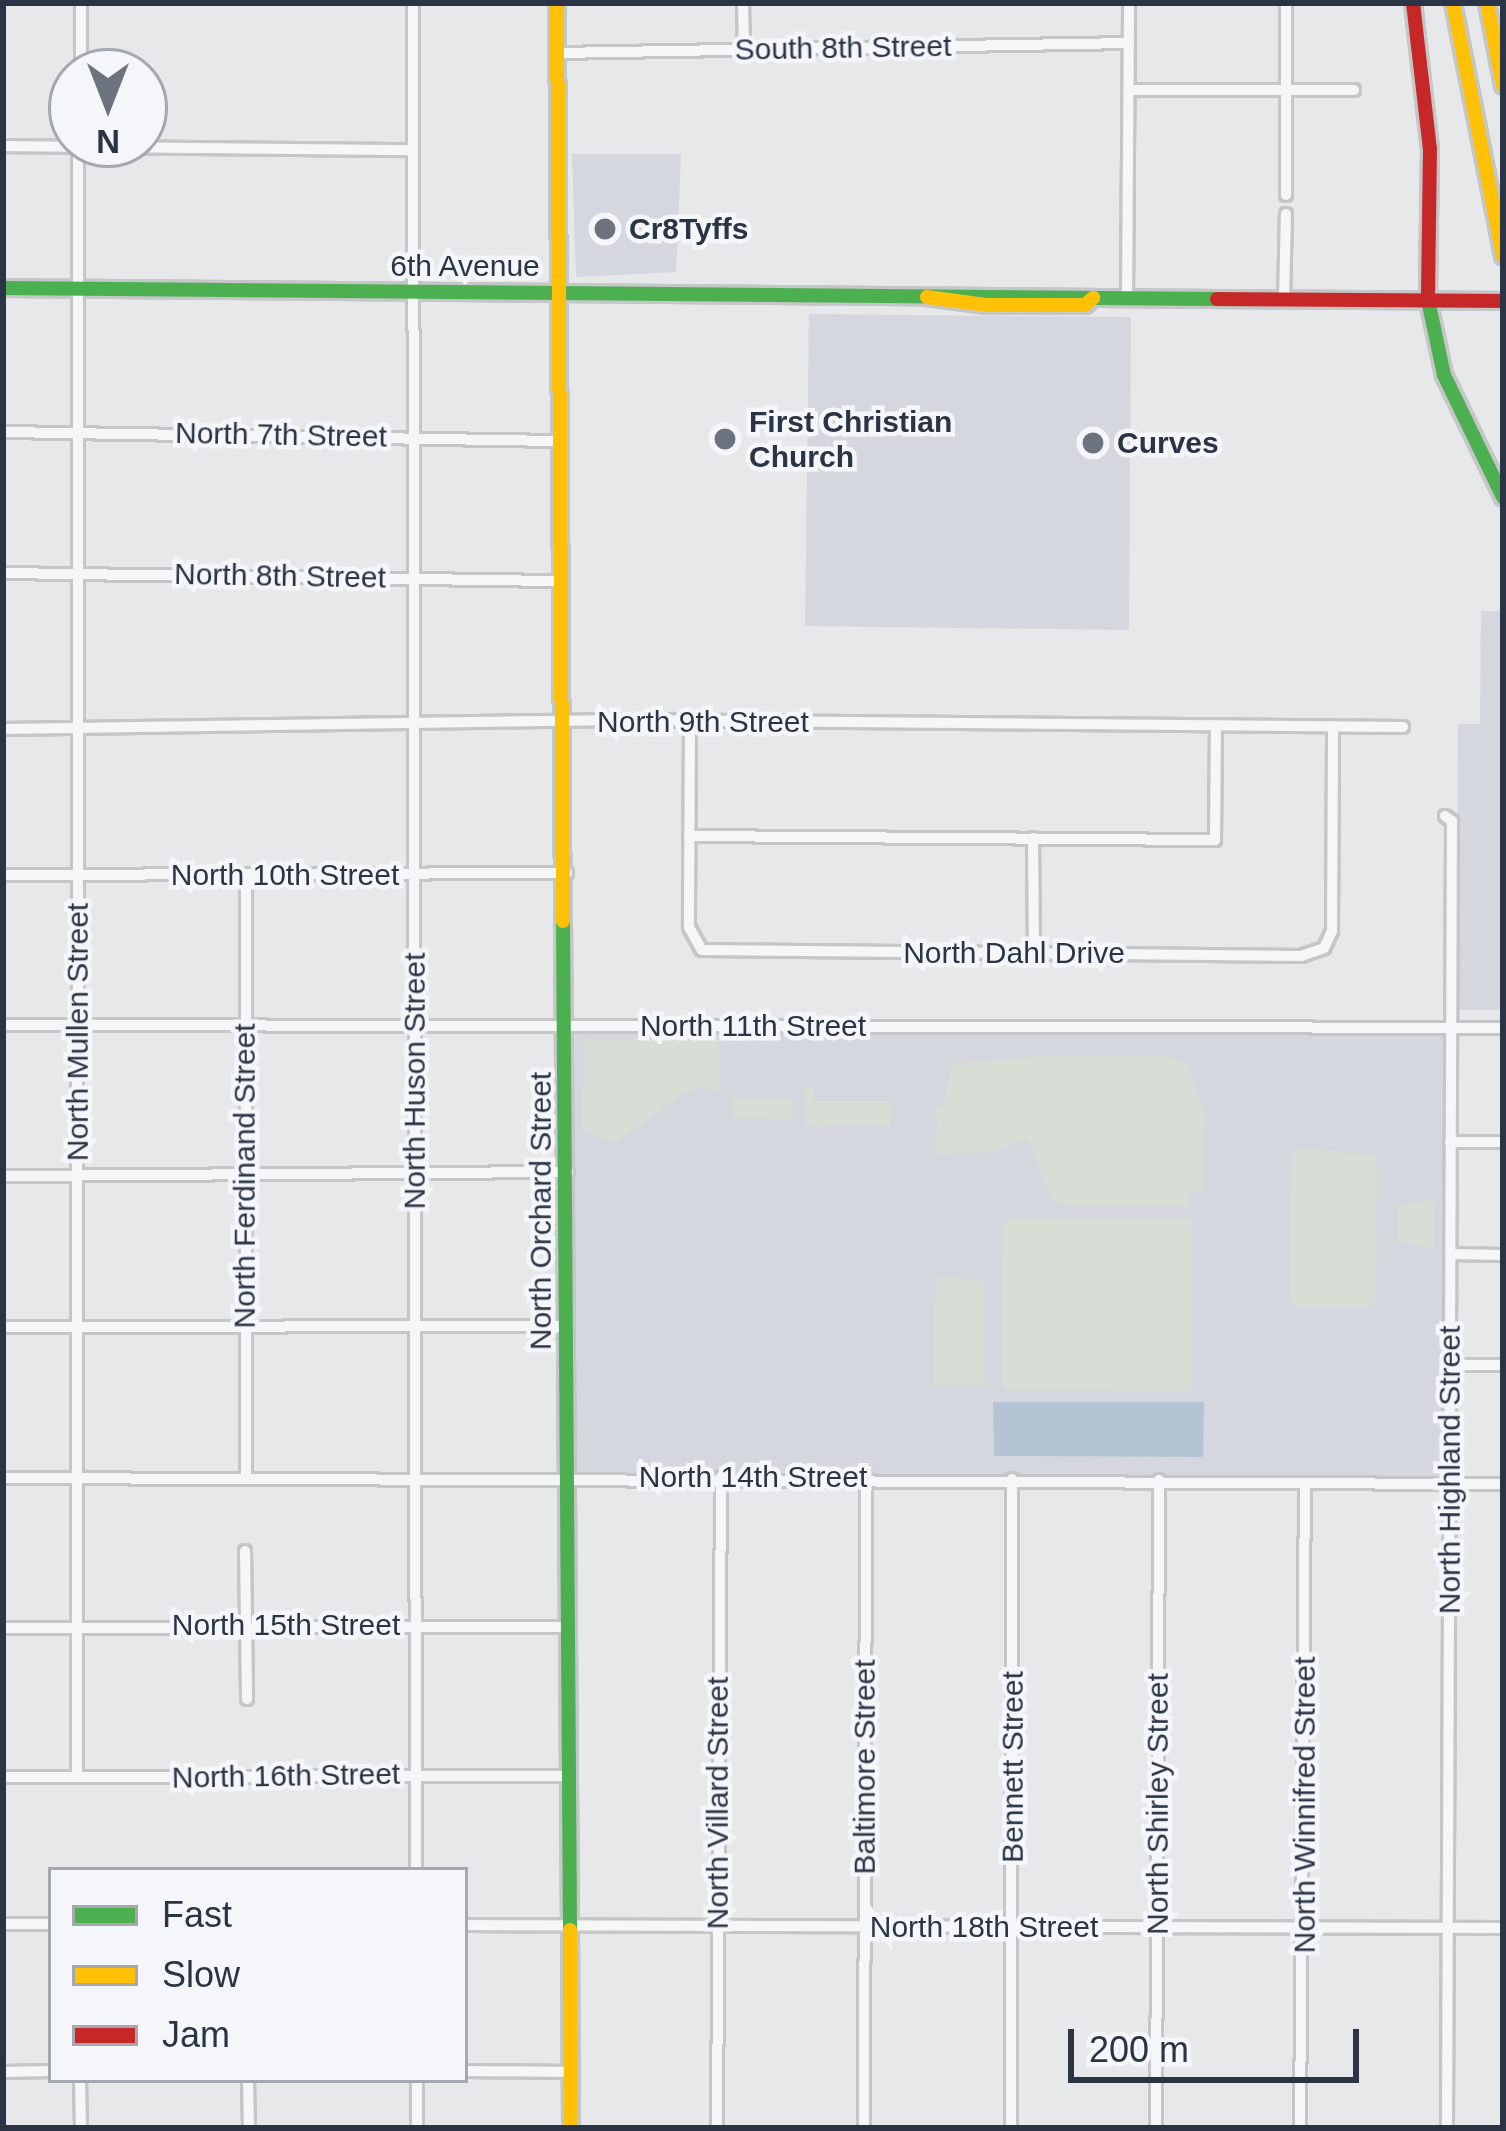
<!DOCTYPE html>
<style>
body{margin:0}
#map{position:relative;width:1506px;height:2131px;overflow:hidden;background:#e6e8ea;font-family:Arial,sans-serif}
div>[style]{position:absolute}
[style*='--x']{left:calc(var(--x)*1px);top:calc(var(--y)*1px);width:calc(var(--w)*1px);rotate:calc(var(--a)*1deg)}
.built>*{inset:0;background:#d4d7dd}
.green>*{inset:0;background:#d6ded6}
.water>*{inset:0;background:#b4c4d5}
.roads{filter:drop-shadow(3px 0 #c4c6c8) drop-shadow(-3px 0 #c4c6c8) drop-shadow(0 3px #c4c6c8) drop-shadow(0 -3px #c4c6c8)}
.street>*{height:10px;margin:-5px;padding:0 5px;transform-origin:5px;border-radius:5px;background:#f5f6f7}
.fast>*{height:14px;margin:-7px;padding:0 7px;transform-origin:7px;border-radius:7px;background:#4caf50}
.slow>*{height:14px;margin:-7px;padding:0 7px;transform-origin:7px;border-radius:7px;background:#ffc107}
.jam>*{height:14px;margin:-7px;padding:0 7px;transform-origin:7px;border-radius:7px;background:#c62828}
.dots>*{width:33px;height:33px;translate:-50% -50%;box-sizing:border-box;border:6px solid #f4f6f9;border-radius:50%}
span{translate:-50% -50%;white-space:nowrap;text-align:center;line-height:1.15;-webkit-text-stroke:9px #f4f6f9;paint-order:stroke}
.street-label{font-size:30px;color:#2b3445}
.poi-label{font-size:30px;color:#2b3445;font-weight:700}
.left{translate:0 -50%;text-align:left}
.frame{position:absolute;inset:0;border:6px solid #2b3445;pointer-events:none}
.legend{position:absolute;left:48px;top:1867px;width:420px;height:216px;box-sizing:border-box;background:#f4f6f9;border:3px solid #a4a8b1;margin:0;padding:15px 21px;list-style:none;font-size:36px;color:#2b3445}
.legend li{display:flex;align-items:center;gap:24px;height:60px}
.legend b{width:60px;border:3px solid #a4a8b1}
.north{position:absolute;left:48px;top:48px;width:120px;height:120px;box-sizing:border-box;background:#f4f6f9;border:3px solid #a4a8b1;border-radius:50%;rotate:180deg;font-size:33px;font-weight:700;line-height:48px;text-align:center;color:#2b3445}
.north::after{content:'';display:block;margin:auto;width:42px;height:54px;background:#6c737f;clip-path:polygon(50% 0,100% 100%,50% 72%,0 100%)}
.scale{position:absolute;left:1068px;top:2029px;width:291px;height:54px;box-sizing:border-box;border:6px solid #2b3445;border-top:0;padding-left:15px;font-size:36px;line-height:42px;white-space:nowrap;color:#2b3445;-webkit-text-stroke:9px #f4f6f9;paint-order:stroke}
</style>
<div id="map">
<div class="built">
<div style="clip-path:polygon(572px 154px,681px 154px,676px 272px,576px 277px)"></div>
<div style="clip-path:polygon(809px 314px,1131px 317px,1129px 630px,805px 626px)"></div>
<div style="clip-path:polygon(1481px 611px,1503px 611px,1503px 1010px,1457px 1010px,1458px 724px,1480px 724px)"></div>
<div style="clip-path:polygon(567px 1025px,1450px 1027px,1450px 1484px,569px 1477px)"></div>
</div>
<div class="green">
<div style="clip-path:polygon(584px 1039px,719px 1040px,719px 1094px,706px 1085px,684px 1093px,617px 1142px,582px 1131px)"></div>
<div style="clip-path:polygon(1038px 1056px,1164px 1055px,1187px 1063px,1204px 1109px,1203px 1193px,1189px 1192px,1189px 1207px,1075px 1207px,1052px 1201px,1028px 1139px,995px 1152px,935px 1154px,937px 1106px,944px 1106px,952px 1064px)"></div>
<div style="clip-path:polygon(813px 1086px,814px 1101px,891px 1101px,891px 1125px,805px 1127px,805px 1087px)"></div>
<div style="clip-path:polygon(733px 1098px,793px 1098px,793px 1120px,733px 1119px)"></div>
<div style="clip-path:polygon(1299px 1148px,1377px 1156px,1376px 1301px,1367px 1308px,1297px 1308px,1290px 1301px,1291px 1155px)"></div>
<div style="clip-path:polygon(1435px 1199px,1434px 1249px,1398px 1241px,1398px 1206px)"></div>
<div style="clip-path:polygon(1010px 1218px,1191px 1219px,1191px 1392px,1009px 1391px,1002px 1384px,1003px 1224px)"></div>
<div style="clip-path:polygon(935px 1278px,984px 1279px,984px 1385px,934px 1385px)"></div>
</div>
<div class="water">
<div style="clip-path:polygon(993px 1402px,1204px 1402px,1203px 1457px,994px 1456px)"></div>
</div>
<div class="roads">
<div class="street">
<div style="--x:81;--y:3;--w:69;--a:90"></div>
<div style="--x:413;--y:3;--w:1867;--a:89.91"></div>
<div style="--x:743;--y:3;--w:46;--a:88.8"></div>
<div style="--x:557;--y:53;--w:572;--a:-1"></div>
<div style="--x:1129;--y:90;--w:225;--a:0"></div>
<div style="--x:3;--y:146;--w:409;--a:0.6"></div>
<div style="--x:1286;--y:195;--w:192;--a:-90"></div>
<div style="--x:1127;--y:298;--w:295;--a:-89.6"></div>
<div style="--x:1284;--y:300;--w:86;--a:-88.7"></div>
<div style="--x:3;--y:432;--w:556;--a:0.93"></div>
<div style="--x:3;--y:573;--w:554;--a:0.83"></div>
<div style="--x:690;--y:721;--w:206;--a:90.3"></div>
<div style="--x:689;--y:927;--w:26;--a:61"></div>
<div style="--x:702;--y:950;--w:599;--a:0.57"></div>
<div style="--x:1301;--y:956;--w:24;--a:-19"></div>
<div style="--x:1324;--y:948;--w:19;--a:-65"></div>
<div style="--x:1332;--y:931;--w:205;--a:-89.7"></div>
<div style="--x:3;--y:729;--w:616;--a:-0.84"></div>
<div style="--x:619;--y:720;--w:784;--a:0.51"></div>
<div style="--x:1445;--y:816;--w:9;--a:36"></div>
<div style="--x:1452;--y:821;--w:1307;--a:90.22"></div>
<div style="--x:689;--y:836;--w:526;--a:0.44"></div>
<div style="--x:1215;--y:840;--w:115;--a:-89.5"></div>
<div style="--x:1033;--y:838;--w:115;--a:89.5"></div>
<div style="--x:3;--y:875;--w:564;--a:-0.2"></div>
<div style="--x:3;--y:1025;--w:1500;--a:0.11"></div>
<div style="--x:1450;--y:1142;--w:53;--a:0"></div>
<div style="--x:3;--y:1176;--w:565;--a:-0.41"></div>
<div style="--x:1450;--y:1254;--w:53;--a:1.1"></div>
<div style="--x:3;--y:1327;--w:565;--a:-0.1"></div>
<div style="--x:1450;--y:1365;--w:53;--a:0"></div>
<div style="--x:246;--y:1477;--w:602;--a:-90"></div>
<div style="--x:3;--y:1478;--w:1500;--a:0.23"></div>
<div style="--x:245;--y:1551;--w:148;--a:89.2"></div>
<div style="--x:3;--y:1628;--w:566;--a:-0.1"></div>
<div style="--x:77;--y:1776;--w:1632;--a:-89.96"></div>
<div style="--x:3;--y:1777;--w:567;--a:-0.1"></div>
<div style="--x:3;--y:1924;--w:48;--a:0"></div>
<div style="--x:465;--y:1925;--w:1038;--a:0.17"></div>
<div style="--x:465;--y:2071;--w:106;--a:0.5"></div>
<div style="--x:3;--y:2072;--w:48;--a:-1.2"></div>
<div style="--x:80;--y:2080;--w:48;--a:88.8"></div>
<div style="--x:248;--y:2080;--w:48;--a:88.8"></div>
<div style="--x:417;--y:2128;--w:48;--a:-90"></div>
<div style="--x:717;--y:2128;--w:651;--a:-89.65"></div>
<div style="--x:864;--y:2128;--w:651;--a:-89.82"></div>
<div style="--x:1011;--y:2128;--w:649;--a:-89.91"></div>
<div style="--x:1156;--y:2128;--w:648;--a:-89.73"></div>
<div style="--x:1300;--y:2128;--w:645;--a:-89.56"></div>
</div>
<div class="fast">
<div style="--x:3;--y:288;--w:1214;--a:0.52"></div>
<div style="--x:1428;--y:300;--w:77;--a:78"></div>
<div style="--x:1444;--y:375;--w:136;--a:64.2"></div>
<div style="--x:563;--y:921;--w:1009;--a:89.6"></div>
</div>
<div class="slow">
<div style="--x:557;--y:3;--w:918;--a:89.63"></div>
<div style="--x:1453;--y:3;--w:258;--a:78.8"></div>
<div style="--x:1487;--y:3;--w:84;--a:79"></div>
<div style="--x:927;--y:297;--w:61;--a:7.6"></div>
<div style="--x:987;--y:305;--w:98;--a:0"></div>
<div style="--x:1085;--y:305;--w:11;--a:-41"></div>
<div style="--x:570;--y:1930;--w:198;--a:89.7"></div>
</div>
<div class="jam">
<div style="--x:1413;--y:3;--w:147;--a:83.4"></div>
<div style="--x:1430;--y:149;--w:151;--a:90.8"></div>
<div style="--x:1217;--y:299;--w:286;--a:0.4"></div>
</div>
</div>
<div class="dots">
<div style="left:605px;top:229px;background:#6c737f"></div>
<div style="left:725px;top:439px;background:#6c737f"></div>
<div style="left:1093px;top:443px;background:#6c737f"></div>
</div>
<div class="street-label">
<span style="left:843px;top:48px;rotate:-1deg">South 8th Street</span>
<span style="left:465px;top:266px">6th Avenue</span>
<span style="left:281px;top:435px;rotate:1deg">North 7th Street</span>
<span style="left:280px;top:576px;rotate:1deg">North 8th Street</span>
<span style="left:703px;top:722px">North 9th Street</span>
<span style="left:285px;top:875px">North 10th Street</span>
<span style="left:1014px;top:953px">North Dahl Drive</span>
<span style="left:753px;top:1026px">North 11th Street</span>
<span style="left:78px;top:1032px;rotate:-90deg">North Mullen Street</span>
<span style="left:415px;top:1081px;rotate:-90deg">North Huson Street</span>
<span style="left:245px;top:1176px;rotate:-90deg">North Ferdinand Street</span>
<span style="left:541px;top:1211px;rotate:-90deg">North Orchard Street</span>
<span style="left:1450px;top:1470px;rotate:-90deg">North Highland Street</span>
<span style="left:753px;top:1477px">North 14th Street</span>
<span style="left:286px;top:1625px">North 15th Street</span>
<span style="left:865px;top:1767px;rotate:-90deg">Baltimore Street</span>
<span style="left:1013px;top:1767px;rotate:-90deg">Bennett Street</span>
<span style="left:286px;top:1776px;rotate:-1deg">North 16th Street</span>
<span style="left:718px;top:1803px;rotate:-90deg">North Villard Street</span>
<span style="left:1158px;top:1804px;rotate:-90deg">North Shirley Street</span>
<span style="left:1305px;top:1805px;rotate:-90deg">North Winnifred Street</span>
<span style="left:984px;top:1927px">North 18th Street</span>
</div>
<div class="poi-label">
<span class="left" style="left:629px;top:229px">Cr8Tyffs</span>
<span class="left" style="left:749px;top:439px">First Christian<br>Church</span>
<span class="left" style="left:1117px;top:443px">Curves</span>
</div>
<div class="frame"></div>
<ul class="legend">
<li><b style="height:15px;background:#4caf50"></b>Fast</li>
<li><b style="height:15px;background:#ffc107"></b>Slow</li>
<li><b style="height:15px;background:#c62828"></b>Jam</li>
</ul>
<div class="north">N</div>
<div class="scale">200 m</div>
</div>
